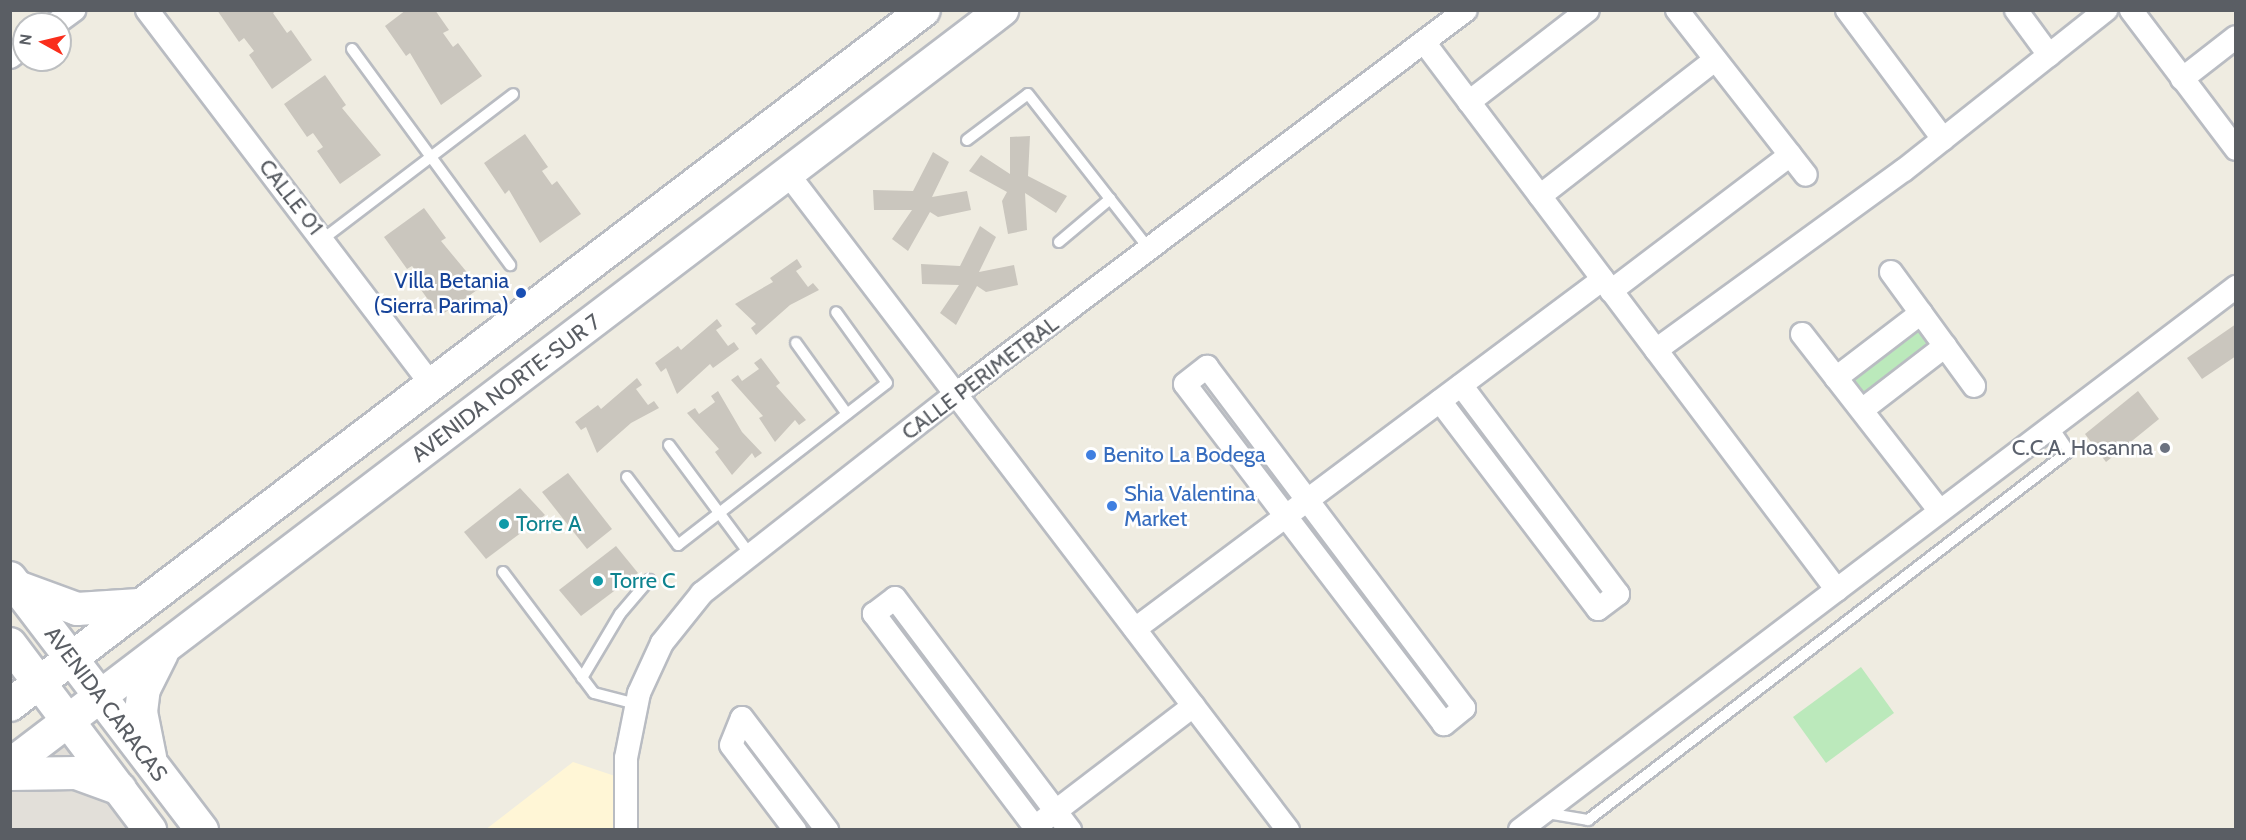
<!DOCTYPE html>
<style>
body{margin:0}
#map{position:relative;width:2246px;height:840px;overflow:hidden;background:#efece1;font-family:Cabin,sans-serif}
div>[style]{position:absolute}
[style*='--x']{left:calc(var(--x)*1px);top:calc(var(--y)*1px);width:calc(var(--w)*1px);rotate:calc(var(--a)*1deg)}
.commercial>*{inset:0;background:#fff6d6}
.industrial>*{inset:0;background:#e2dfd9}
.green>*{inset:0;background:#bbe9bb}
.building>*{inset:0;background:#cac6be}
.roads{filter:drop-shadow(2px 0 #b9bcc2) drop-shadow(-2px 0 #b9bcc2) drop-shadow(0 2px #b9bcc2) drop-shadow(0 -2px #b9bcc2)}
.lane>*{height:10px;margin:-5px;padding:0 5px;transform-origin:5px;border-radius:5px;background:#fff}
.street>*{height:22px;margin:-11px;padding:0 11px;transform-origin:11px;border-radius:11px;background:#fff}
.secondary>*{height:32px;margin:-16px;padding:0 16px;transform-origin:16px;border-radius:16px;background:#fff}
.dots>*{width:16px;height:16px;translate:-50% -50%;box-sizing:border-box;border:3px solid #fff;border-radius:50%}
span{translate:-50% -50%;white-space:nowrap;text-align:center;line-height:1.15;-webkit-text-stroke:5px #fff;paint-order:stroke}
.street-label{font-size:22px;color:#5a5e64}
.transit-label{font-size:22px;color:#164399}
.right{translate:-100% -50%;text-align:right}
.worship-label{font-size:22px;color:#5b616d}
.shop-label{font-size:22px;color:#366cbe}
.left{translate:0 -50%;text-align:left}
.culture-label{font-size:22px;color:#0d838f}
.frame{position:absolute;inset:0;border:12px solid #5a5e64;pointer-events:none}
.north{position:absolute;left:12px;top:12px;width:60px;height:60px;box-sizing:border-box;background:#fff;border:2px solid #bdbfc1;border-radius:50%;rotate:278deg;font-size:16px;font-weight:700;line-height:24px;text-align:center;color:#5a5e64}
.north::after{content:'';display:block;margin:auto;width:21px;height:27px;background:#fa2e1c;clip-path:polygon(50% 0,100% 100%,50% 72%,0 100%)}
</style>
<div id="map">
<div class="commercial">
<div style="clip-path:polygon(573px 762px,624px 779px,626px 829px,485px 830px)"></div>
</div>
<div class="industrial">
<div style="clip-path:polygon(69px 721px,150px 830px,11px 830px,11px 765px)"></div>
</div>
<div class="green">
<div style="clip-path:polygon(1921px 313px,1945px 346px,1862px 410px,1836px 378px)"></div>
<div style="clip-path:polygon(1861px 667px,1894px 713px,1826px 763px,1793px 717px)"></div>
</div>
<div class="building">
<div style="clip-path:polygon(217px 10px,277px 10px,273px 13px,287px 33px,291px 30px,312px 60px,272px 89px,249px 55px,254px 51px,244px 38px,239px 42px)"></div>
<div style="clip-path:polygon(406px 10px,435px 10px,449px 30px,443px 33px,453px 47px,458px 43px,482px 76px,441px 105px,410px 53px,406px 56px,385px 26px)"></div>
<div style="clip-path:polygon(325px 75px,346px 105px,342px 108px,381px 155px,340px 184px,317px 151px,323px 147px,313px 133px,307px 137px,284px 104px)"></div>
<div style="clip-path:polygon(525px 134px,548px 167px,542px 171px,552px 185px,557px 181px,581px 214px,540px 243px,509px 190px,505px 194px,484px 163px)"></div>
<div style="clip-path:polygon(1030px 136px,1028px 176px,1067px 196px,1056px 213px,1025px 193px,1027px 230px,1008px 234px,1002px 201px,1007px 192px,969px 171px,981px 155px,1010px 174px,1010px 137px)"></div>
<div style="clip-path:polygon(933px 152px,949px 162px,932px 197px,967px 191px,971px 210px,938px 217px,930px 212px,908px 251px,892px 239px,912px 210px,874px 210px,873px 190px,913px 191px)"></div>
<div style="clip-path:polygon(424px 208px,446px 238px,441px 241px,480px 288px,440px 316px,416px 283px,422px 279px,412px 266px,407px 269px,384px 237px)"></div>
<div style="clip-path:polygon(980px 226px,996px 237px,979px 272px,1014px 265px,1018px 285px,986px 292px,977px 286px,956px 325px,940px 313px,959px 285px,922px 284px,921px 264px,960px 266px)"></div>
<div style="clip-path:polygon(797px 259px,802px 267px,796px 271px,808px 287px,813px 283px,819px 290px,790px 305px,756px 335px,751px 328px,756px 324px,735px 304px,773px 282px,770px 278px)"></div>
<div style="clip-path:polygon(717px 319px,722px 326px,716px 330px,728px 346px,734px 342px,739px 349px,713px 368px,710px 364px,677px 394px,666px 368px,661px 372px,655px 363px,678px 346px,681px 350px)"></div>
<div style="clip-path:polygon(2236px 324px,2236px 356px,2202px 379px,2187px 358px)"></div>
<div style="clip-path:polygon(761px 358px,780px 383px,776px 386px,806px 420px,799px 425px,795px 420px,775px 442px,759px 418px,763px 416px,731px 380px,738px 375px,742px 381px,759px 369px,754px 363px)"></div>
<div style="clip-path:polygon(637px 378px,642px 385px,636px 389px,648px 405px,654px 401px,659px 408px,631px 423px,597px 453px,586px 427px,581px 430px,575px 422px,598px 405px,601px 409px)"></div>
<div style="clip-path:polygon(718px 391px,742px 432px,762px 453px,755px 458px,752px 453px,732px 475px,715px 452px,719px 449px,687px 413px,695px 408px,699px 414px,715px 402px,711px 396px)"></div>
<div style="clip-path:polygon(2138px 391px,2159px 419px,2106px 462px,2085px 434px)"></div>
<div style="clip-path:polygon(568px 473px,612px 529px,587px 549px,542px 492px)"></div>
<div style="clip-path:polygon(520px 488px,545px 515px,486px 559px,464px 532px)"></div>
<div style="clip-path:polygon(616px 546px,638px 573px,581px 616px,559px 590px)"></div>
</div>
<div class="roads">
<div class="lane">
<div style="--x:352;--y:49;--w:268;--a:53.8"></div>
<div style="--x:967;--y:140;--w:76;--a:-37"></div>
<div style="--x:1028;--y:94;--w:198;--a:52"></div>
<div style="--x:323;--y:239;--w:239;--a:-37.3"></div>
<div style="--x:1059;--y:242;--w:67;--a:-40.1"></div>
<div style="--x:796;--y:343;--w:87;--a:54.3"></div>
<div style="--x:669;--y:445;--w:134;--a:53.5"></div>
<div style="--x:627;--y:477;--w:85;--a:53.1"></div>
<div style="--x:678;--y:545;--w:264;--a:-37.8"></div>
<div style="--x:887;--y:383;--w:87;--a:-125.7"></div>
<div style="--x:503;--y:572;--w:151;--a:53.1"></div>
<div style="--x:594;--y:693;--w:43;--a:14.7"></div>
<div style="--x:582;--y:678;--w:74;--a:-59.3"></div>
<div style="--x:620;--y:614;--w:45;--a:-49.5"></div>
<div style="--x:1546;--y:813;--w:43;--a:9.5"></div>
<div style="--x:1588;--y:820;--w:606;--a:-37.49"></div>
<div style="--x:2069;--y:451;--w:30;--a:-124"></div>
</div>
<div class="street">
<div style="--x:147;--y:10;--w:472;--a:52.8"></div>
<div style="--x:1677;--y:10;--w:209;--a:52"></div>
<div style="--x:1847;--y:10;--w:161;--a:53.3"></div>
<div style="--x:2016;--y:10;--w:56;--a:53.7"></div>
<div style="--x:2131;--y:10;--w:174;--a:52.9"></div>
<div style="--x:55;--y:24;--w:24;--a:-36"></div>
<div style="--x:1424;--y:42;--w:686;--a:53"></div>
<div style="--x:10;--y:57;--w:17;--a:-36"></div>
<div style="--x:2182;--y:79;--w:68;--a:-37.9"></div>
<div style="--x:1469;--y:102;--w:150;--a:-37.7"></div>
<div style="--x:788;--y:174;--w:825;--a:52.69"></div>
<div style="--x:1540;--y:196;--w:222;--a:-37.9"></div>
<div style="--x:1891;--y:272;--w:141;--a:53.9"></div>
<div style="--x:1611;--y:291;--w:225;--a:-37.2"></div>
<div style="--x:1802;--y:334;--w:224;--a:52.1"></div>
<div style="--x:1656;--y:350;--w:306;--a:-36"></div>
<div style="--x:1904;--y:170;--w:258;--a:-38.4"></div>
<div style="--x:1207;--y:367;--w:427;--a:53"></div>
<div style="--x:1464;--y:708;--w:26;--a:141"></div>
<div style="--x:1444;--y:724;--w:427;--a:-127.3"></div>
<div style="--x:1185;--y:384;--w:28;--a:-38"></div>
<div style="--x:1836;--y:378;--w:107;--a:-37.4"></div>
<div style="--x:1440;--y:401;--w:261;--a:52.8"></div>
<div style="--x:1598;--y:609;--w:25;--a:-37"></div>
<div style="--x:1618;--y:594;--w:261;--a:-126.9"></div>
<div style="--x:1862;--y:410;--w:105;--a:-37.6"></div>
<div style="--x:1135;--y:629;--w:584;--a:-36.79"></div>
<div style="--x:1044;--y:820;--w:188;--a:-37.4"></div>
<div style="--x:626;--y:830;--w:72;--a:-90"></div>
<div style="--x:626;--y:758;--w:66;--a:-78.7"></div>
<div style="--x:639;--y:693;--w:55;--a:-65.3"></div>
<div style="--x:662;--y:643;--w:64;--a:-51.3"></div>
<div style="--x:702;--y:593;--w:323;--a:-38.1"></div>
<div style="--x:956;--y:394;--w:638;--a:-36.98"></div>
<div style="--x:795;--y:830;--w:106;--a:-127"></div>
<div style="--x:731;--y:745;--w:29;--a:-68"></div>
<div style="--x:742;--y:718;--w:141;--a:52.8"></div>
<div style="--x:1037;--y:830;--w:271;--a:-127"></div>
<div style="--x:874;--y:614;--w:26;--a:-37"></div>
<div style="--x:895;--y:598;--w:291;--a:53"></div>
<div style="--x:1520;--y:830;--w:899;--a:-37.18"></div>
</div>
<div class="secondary">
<div style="--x:10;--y:578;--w:317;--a:52.7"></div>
<div style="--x:20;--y:588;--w:61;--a:20.2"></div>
<div style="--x:77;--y:609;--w:62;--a:-3.7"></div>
<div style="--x:10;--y:644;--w:233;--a:53"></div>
<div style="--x:10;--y:705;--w:1148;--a:-37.25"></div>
<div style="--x:150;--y:757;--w:46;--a:-101.3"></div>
<div style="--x:141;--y:712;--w:23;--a:-83"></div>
<div style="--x:144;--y:689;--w:40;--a:-63.4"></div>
<div style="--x:10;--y:765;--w:1247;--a:-37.27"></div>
<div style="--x:10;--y:774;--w:66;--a:-0.9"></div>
<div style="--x:76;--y:773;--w:47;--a:20"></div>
</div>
</div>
<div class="dots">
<div style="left:521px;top:293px;background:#1a4fb4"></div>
<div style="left:2165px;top:448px;background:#6b7280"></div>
<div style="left:1091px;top:455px;background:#3f7fe0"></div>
<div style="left:1112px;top:506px;background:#3f7fe0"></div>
<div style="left:504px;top:524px;background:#0f9aa8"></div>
<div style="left:598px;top:581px;background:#0f9aa8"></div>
</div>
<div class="street-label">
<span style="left:291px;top:197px;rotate:52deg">CALLE 01</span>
<span style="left:980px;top:378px;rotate:-37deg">CALLE PERIMETRAL</span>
<span style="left:506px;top:388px;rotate:-37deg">AVENIDA NORTE-SUR 7</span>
<span style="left:106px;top:704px;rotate:53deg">AVENIDA CARACAS</span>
</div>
<div class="transit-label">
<span class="right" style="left:509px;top:293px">Villa Betania<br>(Sierra Parima)</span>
</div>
<div class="worship-label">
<span class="right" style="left:2153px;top:448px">C.C.A. Hosanna</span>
</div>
<div class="shop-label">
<span class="left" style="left:1103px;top:455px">Benito La Bodega</span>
<span class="left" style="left:1124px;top:506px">Shia Valentina<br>Market</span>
</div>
<div class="culture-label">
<span class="left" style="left:516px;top:524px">Torre A</span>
<span class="left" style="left:610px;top:581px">Torre C</span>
</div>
<div class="frame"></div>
<div class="north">N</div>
</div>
